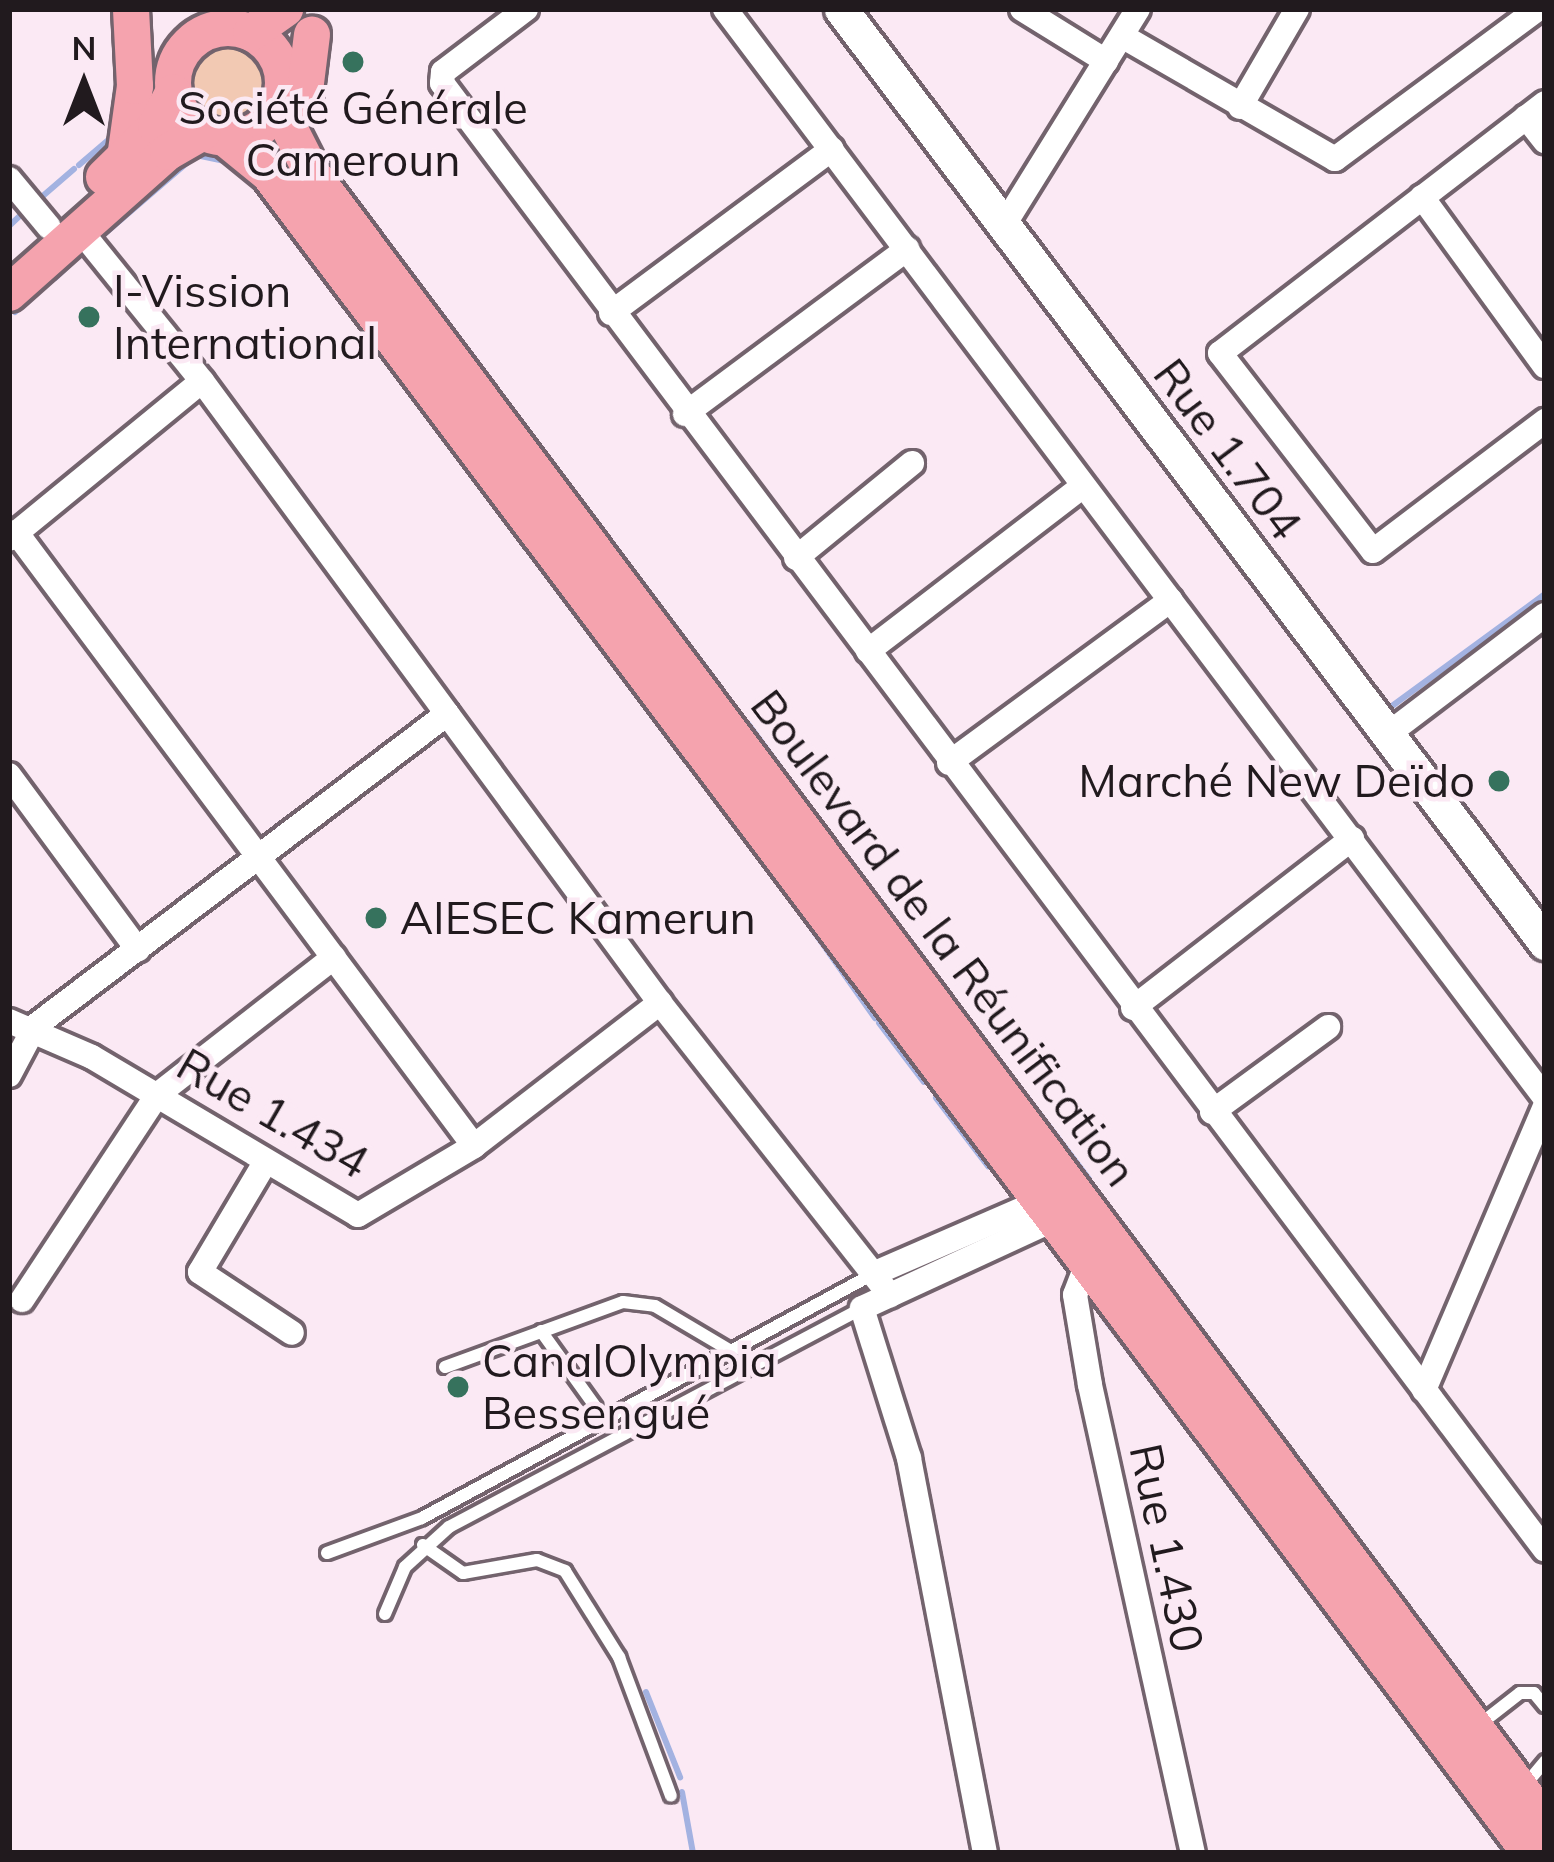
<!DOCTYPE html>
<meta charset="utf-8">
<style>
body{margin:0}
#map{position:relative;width:1554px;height:1862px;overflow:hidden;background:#fbe9f4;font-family:Mulish,sans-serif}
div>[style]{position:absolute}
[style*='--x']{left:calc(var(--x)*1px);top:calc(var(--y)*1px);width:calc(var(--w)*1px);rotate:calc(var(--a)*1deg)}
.green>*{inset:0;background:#f2c9b3}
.round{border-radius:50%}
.stream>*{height:6px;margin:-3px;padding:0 3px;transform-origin:3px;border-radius:3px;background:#a3b2e1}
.roads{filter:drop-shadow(3px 0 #73636d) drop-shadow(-3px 0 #73636d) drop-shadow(0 3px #73636d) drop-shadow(0 -3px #73636d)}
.lane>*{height:12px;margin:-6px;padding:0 6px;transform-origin:6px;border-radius:6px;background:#fff}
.street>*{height:24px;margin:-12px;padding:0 12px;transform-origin:12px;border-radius:12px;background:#fff}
.secondary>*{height:33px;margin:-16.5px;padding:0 16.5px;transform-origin:16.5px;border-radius:16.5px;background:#fff}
.primary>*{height:36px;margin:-18px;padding:0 18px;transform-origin:18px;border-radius:18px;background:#f5a3ae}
.primary>.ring{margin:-18px;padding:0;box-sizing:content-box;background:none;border:36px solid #f5a3ae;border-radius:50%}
.dots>*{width:33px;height:33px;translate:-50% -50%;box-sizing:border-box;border:6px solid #fbe9f4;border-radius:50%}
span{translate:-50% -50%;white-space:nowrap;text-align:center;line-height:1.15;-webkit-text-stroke:9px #fbe9f4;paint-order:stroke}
.poi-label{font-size:45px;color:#211a1e}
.left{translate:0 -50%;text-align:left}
.right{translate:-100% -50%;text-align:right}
.street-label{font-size:45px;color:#211a1e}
.frame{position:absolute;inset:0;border:12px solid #211a1e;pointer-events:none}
.north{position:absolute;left:24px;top:24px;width:120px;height:120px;-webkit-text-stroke:9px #fbe9f4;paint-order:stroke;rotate:0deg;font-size:33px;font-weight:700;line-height:48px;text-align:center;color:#211a1e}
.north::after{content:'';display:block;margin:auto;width:42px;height:54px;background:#211a1e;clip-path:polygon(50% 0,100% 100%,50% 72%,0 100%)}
</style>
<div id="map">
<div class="green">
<div class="round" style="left:191px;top:47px;width:76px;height:76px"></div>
</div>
<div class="stream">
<div style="--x:148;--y:50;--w:35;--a:68"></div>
<div style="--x:79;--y:165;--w:45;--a:-40.5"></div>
<div style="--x:37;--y:201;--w:49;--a:-40.9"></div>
<div style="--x:9;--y:226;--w:21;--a:-43"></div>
<div style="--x:95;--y:242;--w:133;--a:-40.7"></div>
<div style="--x:196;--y:155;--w:33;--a:12"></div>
<div style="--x:55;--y:278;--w:19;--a:-43"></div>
<div style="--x:15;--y:312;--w:28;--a:-42"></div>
<div style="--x:710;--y:676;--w:56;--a:52.9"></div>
<div style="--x:1392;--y:706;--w:190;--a:-36.2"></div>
<div style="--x:749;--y:725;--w:187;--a:53.7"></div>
<div style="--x:868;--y:887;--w:179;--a:52.9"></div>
<div style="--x:791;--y:899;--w:146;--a:54.8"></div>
<div style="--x:879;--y:1023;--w:74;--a:52.7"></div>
<div style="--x:982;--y:1038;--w:177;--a:52.8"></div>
<div style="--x:936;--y:1098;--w:86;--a:52.6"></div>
<div style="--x:1090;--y:1182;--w:416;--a:53.2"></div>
<div style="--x:1104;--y:1318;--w:231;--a:52.7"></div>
<div style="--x:646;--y:1692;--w:92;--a:68.2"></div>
<div style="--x:1388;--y:1694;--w:198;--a:53.4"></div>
<div style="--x:682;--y:1792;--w:62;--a:79.8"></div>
</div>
<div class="roads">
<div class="lane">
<div style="--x:541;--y:1331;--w:110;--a:54.3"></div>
<div style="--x:445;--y:1367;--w:189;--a:-20.1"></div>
<div style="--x:623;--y:1302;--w:32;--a:7"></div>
<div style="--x:655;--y:1306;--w:88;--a:30.6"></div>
<div style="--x:423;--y:1545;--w:49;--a:35"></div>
<div style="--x:463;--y:1573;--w:75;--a:-10"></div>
<div style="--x:537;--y:1560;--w:30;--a:21"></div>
<div style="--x:565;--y:1571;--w:102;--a:57.9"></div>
<div style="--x:619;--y:1657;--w:148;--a:69.5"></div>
<div style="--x:327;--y:1553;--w:101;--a:-20.2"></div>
<div style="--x:422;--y:1518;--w:513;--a:-28.41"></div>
<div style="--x:385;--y:1614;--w:51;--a:-66.9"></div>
<div style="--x:405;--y:1567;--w:59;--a:-42.3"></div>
<div style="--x:449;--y:1527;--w:467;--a:-27.9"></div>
<div style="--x:1479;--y:1725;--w:52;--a:-38"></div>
<div style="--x:1520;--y:1693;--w:14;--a:0"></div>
<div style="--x:1534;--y:1693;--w:17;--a:50"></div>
<div style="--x:1526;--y:1784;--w:30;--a:-50"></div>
</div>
<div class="street">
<div style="--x:526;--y:9;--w:104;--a:142.8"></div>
<div style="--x:443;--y:72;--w:11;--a:95"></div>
<div style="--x:442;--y:83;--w:1835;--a:53.06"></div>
<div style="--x:725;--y:9;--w:1363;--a:53.02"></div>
<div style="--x:1022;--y:9;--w:99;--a:31.8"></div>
<div style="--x:1122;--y:36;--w:246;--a:30"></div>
<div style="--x:1335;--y:159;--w:252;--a:-36.5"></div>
<div style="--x:1545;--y:103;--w:410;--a:142.4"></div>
<div style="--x:1220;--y:353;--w:250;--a:52.3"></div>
<div style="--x:1373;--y:551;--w:216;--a:-37.1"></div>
<div style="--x:1240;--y:107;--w:113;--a:-59.8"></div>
<div style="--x:1526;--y:117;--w:31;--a:52"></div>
<div style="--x:9;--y:179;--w:62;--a:50.2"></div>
<div style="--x:1422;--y:197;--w:209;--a:54"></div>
<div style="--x:1004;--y:225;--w:254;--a:-58.2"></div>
<div style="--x:80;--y:230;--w:194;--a:51.1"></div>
<div style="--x:202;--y:381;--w:772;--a:53.63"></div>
<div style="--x:660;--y:1003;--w:372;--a:51.8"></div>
<div style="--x:611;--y:313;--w:275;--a:-36.6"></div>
<div style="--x:685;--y:414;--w:277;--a:-36.6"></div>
<div style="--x:16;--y:532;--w:766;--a:53.28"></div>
<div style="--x:9;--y:539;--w:249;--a:-39.3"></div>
<div style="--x:796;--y:558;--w:150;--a:-39.3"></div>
<div style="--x:868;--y:651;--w:271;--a:-37.5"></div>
<div style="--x:1388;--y:734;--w:197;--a:-37.2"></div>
<div style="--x:949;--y:763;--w:275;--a:-36.3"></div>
<div style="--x:9;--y:775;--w:217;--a:53.6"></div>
<div style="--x:1133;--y:1008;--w:277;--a:-37.7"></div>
<div style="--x:9;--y:1021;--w:90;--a:23.4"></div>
<div style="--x:92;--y:1057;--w:309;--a:30.7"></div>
<div style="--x:358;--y:1215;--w:135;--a:-30.7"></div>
<div style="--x:474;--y:1146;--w:235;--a:-37.6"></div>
<div style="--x:9;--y:1075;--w:55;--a:-62"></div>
<div style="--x:35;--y:1026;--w:517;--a:-37.14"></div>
<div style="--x:1212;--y:1112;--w:144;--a:-36.2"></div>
<div style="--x:266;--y:1161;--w:129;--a:120.7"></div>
<div style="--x:200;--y:1272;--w:110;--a:33.5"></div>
<div style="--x:1088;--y:1261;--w:36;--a:111"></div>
<div style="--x:1075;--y:1295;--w:91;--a:80.5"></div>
<div style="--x:1090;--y:1385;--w:479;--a:77.6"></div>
<div style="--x:873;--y:1274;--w:195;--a:-23.5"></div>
<div style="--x:22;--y:1300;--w:245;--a:-56.6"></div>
<div style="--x:157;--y:1095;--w:224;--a:-37.9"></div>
<div style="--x:1424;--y:1390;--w:309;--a:-66.9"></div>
<div style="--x:985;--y:1853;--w:402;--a:-100.9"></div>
<div style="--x:909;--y:1458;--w:157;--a:-107.4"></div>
<div style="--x:862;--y:1308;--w:224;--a:-24.8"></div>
</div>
<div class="secondary">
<div style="--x:841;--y:9;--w:1170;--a:52.99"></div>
</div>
<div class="primary">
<div class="ring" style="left:173px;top:28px;width:74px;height:74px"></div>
<div style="--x:251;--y:33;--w:42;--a:-35.2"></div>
<div style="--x:278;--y:106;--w:77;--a:63.1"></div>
<div style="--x:313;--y:175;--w:2056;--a:53.19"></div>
<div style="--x:303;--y:107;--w:73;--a:-82.9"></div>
<div style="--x:225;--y:138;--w:57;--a:39.3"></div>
<div style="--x:269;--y:174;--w:2100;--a:53.09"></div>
<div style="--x:125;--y:158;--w:73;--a:-82.1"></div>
<div style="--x:135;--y:86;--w:77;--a:-93"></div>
<div style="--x:104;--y:177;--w:73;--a:-44.4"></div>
<div style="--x:156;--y:126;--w:38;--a:-63"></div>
<div style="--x:9;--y:293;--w:213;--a:-41.6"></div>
<div style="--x:168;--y:152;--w:40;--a:-29.7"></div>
</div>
</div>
<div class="dots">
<div style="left:353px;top:62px;background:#36725d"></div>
<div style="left:89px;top:317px;background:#36725d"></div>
<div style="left:1499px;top:781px;background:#36725d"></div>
<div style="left:376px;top:918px;background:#36725d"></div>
<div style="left:458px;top:1387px;background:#36725d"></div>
</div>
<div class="poi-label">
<span style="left:353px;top:134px">Société Générale<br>Cameroun</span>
<span class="left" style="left:113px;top:317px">I-Vission<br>International</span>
<span class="right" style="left:1475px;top:781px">Marché New Deïdo</span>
<span class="left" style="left:400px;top:918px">AIESEC Kamerun</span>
<span class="left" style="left:482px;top:1387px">CanalOlympia<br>Bessengué</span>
</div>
<div class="street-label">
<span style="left:1228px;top:449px;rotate:53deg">Rue 1.704</span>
<span style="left:944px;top:938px;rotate:53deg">Boulevard de la Réunification</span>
<span style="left:273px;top:1113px;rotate:30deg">Rue 1.434</span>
<span style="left:1167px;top:1548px;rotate:78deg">Rue 1.430</span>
</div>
<div class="frame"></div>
<div class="north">N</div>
</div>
